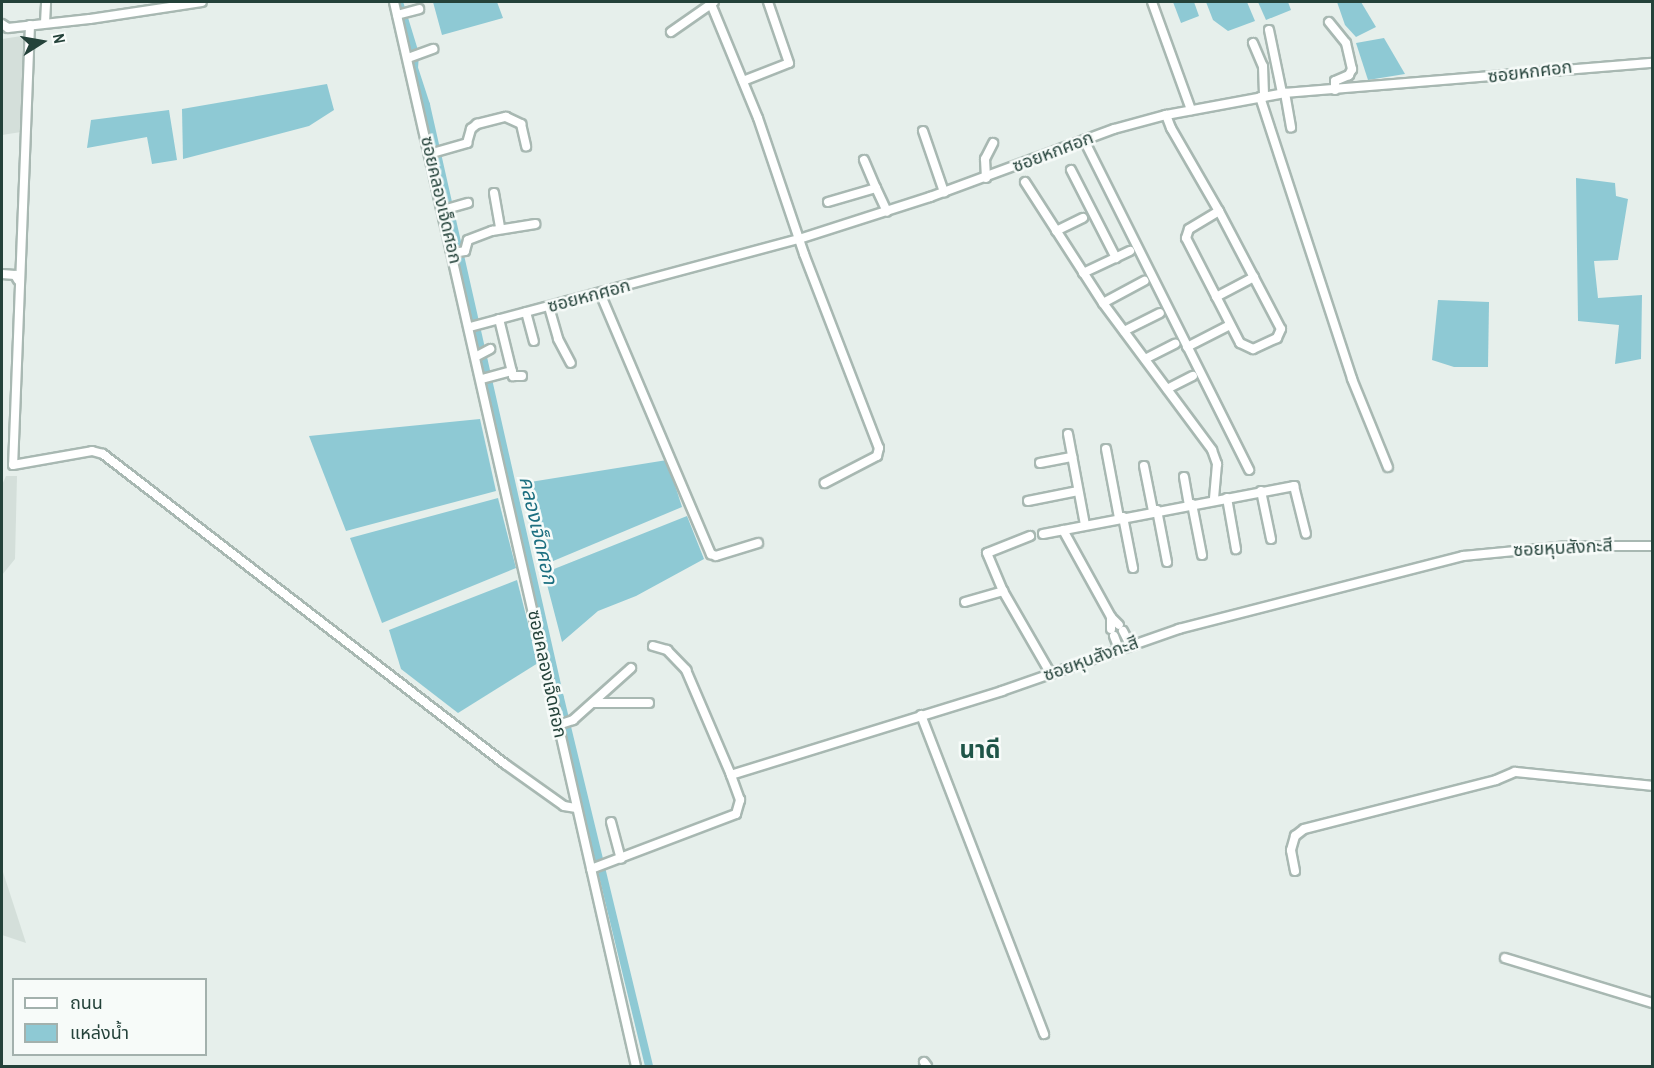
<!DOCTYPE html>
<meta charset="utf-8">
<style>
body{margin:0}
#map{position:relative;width:1654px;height:1068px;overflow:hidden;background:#e6efeb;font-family:"Archivo Narrow","Noto Sans Thai",sans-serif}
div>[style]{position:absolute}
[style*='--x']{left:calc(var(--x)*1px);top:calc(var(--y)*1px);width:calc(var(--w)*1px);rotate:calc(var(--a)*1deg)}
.built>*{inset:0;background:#d4dfda}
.water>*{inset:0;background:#8ec9d4}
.canal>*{height:8px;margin:-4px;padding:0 4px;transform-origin:4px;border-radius:4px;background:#8ec9d4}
.roads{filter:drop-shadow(2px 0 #a8b8b2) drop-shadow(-2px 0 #a8b8b2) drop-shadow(0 2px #a8b8b2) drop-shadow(0 -2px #a8b8b2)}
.street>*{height:8px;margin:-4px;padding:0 4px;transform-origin:4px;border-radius:4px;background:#fff}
span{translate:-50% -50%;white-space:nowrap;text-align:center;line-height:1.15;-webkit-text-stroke:5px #f7fbf9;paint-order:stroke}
.street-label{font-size:18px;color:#24423a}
.water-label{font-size:20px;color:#1c6f80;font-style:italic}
.district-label{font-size:24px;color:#1f5548;font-weight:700}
.frame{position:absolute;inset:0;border:3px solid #24423a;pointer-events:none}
.legend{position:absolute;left:12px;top:978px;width:195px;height:78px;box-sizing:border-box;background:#f7fbf9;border:2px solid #a3b1ad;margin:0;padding:8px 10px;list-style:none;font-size:18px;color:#24423a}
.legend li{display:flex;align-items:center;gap:12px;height:30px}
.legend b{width:30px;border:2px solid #a3b1ad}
.north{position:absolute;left:12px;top:12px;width:60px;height:60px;-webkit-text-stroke:4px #f7fbf9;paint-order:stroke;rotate:79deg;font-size:16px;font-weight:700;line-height:24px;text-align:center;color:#24423a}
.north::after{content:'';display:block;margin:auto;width:21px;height:27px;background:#24423a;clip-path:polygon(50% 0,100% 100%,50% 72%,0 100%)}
</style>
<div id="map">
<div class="built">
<div style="clip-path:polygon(28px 35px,21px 132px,2px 135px,2px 39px)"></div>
<div style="clip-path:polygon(6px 476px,17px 476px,15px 559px,2px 575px,2px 485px)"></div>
<div style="clip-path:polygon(2px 869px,26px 943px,2px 935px)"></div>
</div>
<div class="water">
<div style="clip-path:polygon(433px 2px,497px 2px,503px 18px,442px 35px)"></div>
<div style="clip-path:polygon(1173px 2px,1194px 2px,1199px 16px,1181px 23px)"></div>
<div style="clip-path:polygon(1206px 2px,1247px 2px,1255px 21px,1228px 31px,1213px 20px)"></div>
<div style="clip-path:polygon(1258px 2px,1288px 2px,1291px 10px,1266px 20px)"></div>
<div style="clip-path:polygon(1337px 2px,1361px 2px,1376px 27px,1356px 37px,1345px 25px)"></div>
<div style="clip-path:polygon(1384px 38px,1405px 74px,1368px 80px,1356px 43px)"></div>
<div style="clip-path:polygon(327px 84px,334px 110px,309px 126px,183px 159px,182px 109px)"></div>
<div style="clip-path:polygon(169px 110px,177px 160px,152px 164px,147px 137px,87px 148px,91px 120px)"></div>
<div style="clip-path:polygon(1576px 178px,1615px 183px,1616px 196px,1628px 199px,1618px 260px,1594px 261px,1598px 298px,1642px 295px,1641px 359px,1615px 364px,1619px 325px,1578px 321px)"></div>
<div style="clip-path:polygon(1438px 300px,1489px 302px,1488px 367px,1454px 367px,1432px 360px)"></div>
<div style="clip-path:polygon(480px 419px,496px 491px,346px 531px,309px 436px)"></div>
<div style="clip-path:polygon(667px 460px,682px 507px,546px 564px,524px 483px)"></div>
<div style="clip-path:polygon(498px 498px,516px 568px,382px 623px,350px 538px)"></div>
<div style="clip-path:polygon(687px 516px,704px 559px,636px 596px,598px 611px,562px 642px,544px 573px)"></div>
<div style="clip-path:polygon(517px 580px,538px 663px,458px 713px,401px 669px,389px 630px)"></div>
</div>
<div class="canal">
<div style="--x:399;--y:2;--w:54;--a:72.9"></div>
<div style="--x:415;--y:54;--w:14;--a:94"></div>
<div style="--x:414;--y:68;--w:39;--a:72"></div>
<div style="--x:426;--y:105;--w:608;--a:77.27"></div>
<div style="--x:560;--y:698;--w:379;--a:76.4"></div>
</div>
<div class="roads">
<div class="street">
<div style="--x:394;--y:2;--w:1091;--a:77.19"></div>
<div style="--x:1152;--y:2;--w:115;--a:70.1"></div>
<div style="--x:711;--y:4;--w:123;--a:67.6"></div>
<div style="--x:758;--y:118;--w:144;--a:71.3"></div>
<div style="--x:804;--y:254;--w:208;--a:68.9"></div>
<div style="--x:879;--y:448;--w:8;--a:104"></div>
<div style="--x:877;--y:456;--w:59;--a:152.6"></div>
<div style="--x:397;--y:15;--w:23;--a:-15"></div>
<div style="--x:1329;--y:22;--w:27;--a:51"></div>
<div style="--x:1346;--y:43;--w:27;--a:77"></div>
<div style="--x:1352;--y:69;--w:7;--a:117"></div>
<div style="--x:1349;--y:75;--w:15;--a:157"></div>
<div style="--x:1335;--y:81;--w:9;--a:90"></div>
<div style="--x:45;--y:23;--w:21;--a:-87"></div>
<div style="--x:2;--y:24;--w:7;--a:34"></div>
<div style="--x:8;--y:28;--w:82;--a:-6.3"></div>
<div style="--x:90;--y:19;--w:113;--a:-8.6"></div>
<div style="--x:30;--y:25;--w:440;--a:92.2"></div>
<div style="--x:13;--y:465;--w:80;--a:-10"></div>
<div style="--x:92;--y:451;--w:11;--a:15"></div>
<div style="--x:103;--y:454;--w:508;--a:37.64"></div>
<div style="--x:505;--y:764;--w:72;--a:35.4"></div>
<div style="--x:564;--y:806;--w:11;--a:10"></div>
<div style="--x:1269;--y:30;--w:64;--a:78.3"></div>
<div style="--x:671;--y:32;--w:52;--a:-34.9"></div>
<div style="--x:1253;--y:43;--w:25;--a:67"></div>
<div style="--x:1263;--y:66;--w:31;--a:88"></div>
<div style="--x:408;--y:58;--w:27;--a:-20"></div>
<div style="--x:743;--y:81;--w:49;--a:-21.4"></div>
<div style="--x:789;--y:63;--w:65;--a:-109"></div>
<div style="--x:1285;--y:93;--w:35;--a:80"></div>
<div style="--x:1260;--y:97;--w:297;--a:71.9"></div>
<div style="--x:1352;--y:379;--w:95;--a:67.8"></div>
<div style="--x:1166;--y:115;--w:14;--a:69"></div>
<div style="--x:1171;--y:128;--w:96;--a:60"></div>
<div style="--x:1219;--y:211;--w:133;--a:62.3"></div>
<div style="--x:1281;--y:329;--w:10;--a:114"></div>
<div style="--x:1277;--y:338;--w:26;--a:155"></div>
<div style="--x:1253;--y:349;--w:14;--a:-155"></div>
<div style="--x:1240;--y:343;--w:118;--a:-117.2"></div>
<div style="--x:1186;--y:238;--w:9;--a:-72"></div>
<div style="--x:1189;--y:229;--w:35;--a:-31"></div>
<div style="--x:923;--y:131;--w:65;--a:71"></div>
<div style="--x:1084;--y:140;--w:369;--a:63.4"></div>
<div style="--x:429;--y:154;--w:40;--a:-16"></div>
<div style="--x:467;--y:143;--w:15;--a:-74"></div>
<div style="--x:471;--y:129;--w:8;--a:-40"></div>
<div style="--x:477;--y:124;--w:30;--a:-14"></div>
<div style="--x:506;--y:117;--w:17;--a:25"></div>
<div style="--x:521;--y:124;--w:23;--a:77"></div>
<div style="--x:864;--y:160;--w:30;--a:67"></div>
<div style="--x:1071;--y:170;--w:99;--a:62.9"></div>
<div style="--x:986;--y:178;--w:19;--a:-93"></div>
<div style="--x:985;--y:159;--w:18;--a:-63"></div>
<div style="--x:1025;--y:182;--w:144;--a:57.2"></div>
<div style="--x:1103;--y:303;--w:183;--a:53.4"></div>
<div style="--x:1212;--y:450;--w:15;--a:70"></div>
<div style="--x:1217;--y:464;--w:36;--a:95"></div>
<div style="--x:494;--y:193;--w:36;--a:80"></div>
<div style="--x:828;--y:202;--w:50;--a:-16.3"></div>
<div style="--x:876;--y:188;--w:26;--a:65"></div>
<div style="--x:443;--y:210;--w:26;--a:-16"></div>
<div style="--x:1056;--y:231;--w:30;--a:-26"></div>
<div style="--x:453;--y:253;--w:12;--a:-9"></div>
<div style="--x:465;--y:251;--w:11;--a:-75"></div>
<div style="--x:468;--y:240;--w:26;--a:-21"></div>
<div style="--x:492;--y:231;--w:44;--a:-9.2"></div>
<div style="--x:1083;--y:273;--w:52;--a:-25.1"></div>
<div style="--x:2;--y:274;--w:13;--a:4"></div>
<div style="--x:15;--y:275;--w:6;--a:59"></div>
<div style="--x:600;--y:293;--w:284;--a:67"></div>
<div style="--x:711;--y:554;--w:5;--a:22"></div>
<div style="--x:716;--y:556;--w:44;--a:-17.2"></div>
<div style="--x:1216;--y:297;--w:43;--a:-27.8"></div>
<div style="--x:1103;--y:303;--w:47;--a:-28.2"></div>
<div style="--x:549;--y:307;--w:33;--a:74"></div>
<div style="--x:558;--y:339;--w:27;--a:62"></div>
<div style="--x:526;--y:312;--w:30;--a:75"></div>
<div style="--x:499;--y:319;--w:59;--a:76.2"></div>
<div style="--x:513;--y:376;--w:9;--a:0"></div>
<div style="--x:470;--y:327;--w:341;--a:-15"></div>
<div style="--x:799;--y:239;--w:138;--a:-17.8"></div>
<div style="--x:930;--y:197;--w:196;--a:-20.3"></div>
<div style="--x:1114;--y:129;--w:54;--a:-15.1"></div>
<div style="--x:1166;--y:115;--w:121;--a:-10.5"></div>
<div style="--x:1285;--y:93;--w:368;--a:-4.7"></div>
<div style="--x:1124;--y:331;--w:40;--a:-26.6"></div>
<div style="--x:1187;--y:347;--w:48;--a:-27.1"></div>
<div style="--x:477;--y:356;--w:15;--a:-28"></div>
<div style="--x:1145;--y:359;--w:34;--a:-27"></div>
<div style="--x:482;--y:379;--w:31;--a:-15"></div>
<div style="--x:1167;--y:389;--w:29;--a:-27"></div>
<div style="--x:1068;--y:434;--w:93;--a:79.4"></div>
<div style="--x:1106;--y:449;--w:70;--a:79.3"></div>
<div style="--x:1040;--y:463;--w:33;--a:-11"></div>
<div style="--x:1144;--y:466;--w:46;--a:78.7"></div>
<div style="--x:1184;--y:477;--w:28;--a:80"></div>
<div style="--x:1261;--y:491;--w:49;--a:78.2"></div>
<div style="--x:1227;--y:498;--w:52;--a:80"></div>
<div style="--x:1028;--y:501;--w:51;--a:-11.3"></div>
<div style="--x:1192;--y:504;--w:52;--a:78.9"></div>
<div style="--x:1157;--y:510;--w:53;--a:79.1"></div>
<div style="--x:1123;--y:517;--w:52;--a:78.9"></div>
<div style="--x:1063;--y:530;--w:99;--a:61.1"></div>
<div style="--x:1111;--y:617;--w:11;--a:45"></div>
<div style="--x:1043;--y:534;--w:256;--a:-10.8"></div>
<div style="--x:1294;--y:486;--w:49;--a:76"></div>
<div style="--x:1030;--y:536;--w:46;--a:158.4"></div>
<div style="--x:987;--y:553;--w:41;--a:67.2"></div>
<div style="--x:1003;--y:591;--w:96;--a:60"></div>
<div style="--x:965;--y:602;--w:40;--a:-16"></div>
<div style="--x:1111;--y:617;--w:12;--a:90"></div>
<div style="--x:1123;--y:631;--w:16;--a:63"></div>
<div style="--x:1114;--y:636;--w:14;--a:69"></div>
<div style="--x:653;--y:646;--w:15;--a:16"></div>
<div style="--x:667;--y:650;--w:28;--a:46"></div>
<div style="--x:686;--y:670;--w:114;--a:66.8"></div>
<div style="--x:593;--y:703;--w:56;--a:0"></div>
<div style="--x:921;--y:715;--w:342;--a:68.9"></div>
<div style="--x:558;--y:725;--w:16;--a:-18"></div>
<div style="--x:573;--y:720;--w:78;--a:-41.9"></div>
<div style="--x:611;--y:822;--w:38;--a:75"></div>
<div style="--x:591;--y:869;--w:155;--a:-20.8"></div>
<div style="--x:736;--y:814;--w:15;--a:-74"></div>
<div style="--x:740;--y:800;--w:27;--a:-110"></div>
<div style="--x:731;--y:775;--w:284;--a:-17.2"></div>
<div style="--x:1002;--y:691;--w:188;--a:-19.3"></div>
<div style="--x:1179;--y:629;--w:293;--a:-14.4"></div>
<div style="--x:1463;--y:556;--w:103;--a:-5.5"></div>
<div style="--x:1566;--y:546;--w:86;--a:0"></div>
<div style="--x:1295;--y:871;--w:21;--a:-101"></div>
<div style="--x:1291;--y:850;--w:15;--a:-74"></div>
<div style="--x:1295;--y:836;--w:11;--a:-38"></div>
<div style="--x:1304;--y:829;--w:198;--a:-14.3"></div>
<div style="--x:1496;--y:780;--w:21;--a:-23"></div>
<div style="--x:1515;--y:772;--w:138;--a:5.8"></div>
<div style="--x:1505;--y:958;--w:154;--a:17"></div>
<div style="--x:924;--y:1062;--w:5;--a:53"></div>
</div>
</div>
<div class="street-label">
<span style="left:1530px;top:72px;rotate:-7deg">ซอยหกศอก</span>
<span style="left:1053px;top:152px;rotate:-21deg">ซอยหกศอก</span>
<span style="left:441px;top:200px;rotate:77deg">ซอยคลองเจ็ดศอก</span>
<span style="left:589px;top:296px;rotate:-15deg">ซอยหกศอก</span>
<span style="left:1563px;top:548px;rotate:-3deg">ซอยหุบสังกะสี</span>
<span style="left:1091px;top:659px;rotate:-20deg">ซอยหุบสังกะสี</span>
<span style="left:547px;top:674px;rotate:78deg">ซอยคลองเจ็ดศอก</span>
</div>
<div class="water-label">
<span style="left:539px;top:530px;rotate:77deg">คลองเจ็ดศอก</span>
</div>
<div class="district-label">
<span style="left:980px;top:750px">นาดี</span>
</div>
<div class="frame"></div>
<ul class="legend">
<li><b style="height:8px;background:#fff"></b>ถนน</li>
<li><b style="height:16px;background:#8ec9d4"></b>แหล่งน้ำ</li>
</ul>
<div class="north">N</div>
</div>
